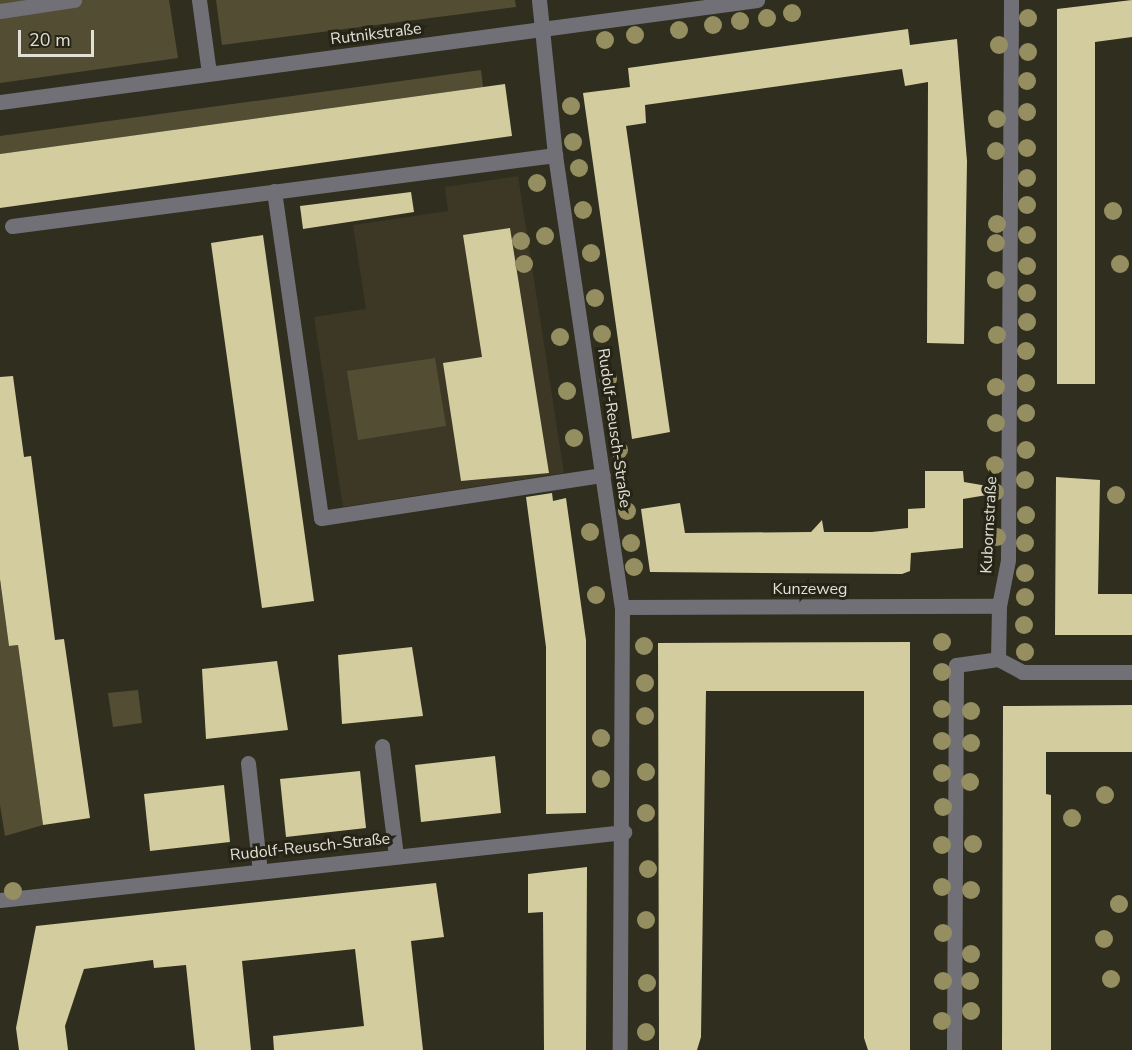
<!DOCTYPE html>
<meta charset="utf-8">
<style>
body{margin:0}
#map{position:relative;width:1132px;height:1050px;overflow:hidden;background:#302e1f;font-family:"Nunito Sans",sans-serif}
div>[style]{position:absolute}
[style*='--x']{left:calc(var(--x)*1px);top:calc(var(--y)*1px);width:calc(var(--w)*1px);rotate:calc(var(--a)*1deg)}
.built>*{inset:0;background:#3c3825}
.green>*{inset:0;background:#534e33}
.building>*{inset:0;background:#d3cc9f}
.minor>*{height:15px;margin:-7.5px;padding:0 7.5px;transform-origin:7.5px;border-radius:7.5px;background:#727077}
.trees>*{width:18px;height:18px;margin:-9px;border-radius:50%;background:#958e60}
span{translate:-50% -50%;white-space:nowrap;text-align:center;line-height:1.15;-webkit-text-stroke:6px #262416;paint-order:stroke}
.street-label{font-size:16px;color:#e1e0d6}
.scale{position:absolute;left:18px;top:30px;width:76px;height:27px;box-sizing:border-box;border:3px solid #e1e0d6;border-top:0;padding-left:8px;font-size:18px;line-height:21px;white-space:nowrap;color:#e1e0d6;-webkit-text-stroke:4px #262416;paint-order:stroke}
</style>
<div id="map">
<div class="built">
<div style="clip-path:polygon(518px 176px,564px 473px,343px 507px,314px 317px,366px 309px,353px 225px,448px 211px,445px 187px)"></div>
</div>
<div class="green">
<div style="clip-path:polygon(0 0,169px 0,178px 58px,0 83px)"></div>
<div style="clip-path:polygon(216px 0,515px 0,516px 7px,222px 45px)"></div>
<div style="clip-path:polygon(481px 70px,483px 87px,0 154px,0 136px)"></div>
<div style="clip-path:polygon(435px 358px,446px 426px,358px 440px,347px 371px)"></div>
<div style="clip-path:polygon(0 582px,9px 646px,18px 645px,43px 825px,5px 836px,0 805px)"></div>
<div style="clip-path:polygon(138px 690px,142px 723px,113px 727px,108px 693px)"></div>
</div>
<div class="building">
<div style="clip-path:polygon(1132px 0,1132px 37px,1095px 42px,1095px 384px,1057px 384px,1057px 9px)"></div>
<div style="clip-path:polygon(908px 29px,910px 45px,957px 39px,967px 161px,964px 344px,927px 343px,928px 82px,905px 86px,902px 69px,645px 105px,646px 123px,626px 126px,670px 432px,632px 439px,583px 93px,630px 87px,628px 68px)"></div>
<div style="clip-path:polygon(505px 84px,512px 136px,0 208px,0 154px)"></div>
<div style="clip-path:polygon(411px 192px,414px 212px,303px 229px,300px 206px)"></div>
<div style="clip-path:polygon(510px 228px,549px 473px,461px 481px,443px 363px,482px 357px,463px 235px)"></div>
<div style="clip-path:polygon(263px 235px,314px 601px,262px 608px,211px 243px)"></div>
<div style="clip-path:polygon(13px 376px,24px 457px,31px 456px,55px 640px,64px 639px,90px 818px,43px 825px,18px 645px,9px 646px,0 579px,0 377px)"></div>
<div style="clip-path:polygon(925px 471px,963px 471px,964px 482px,999px 488px,999px 493px,963px 499px,963px 548px,911px 553px,910px 571px,902px 574px,650px 572px,641px 509px,680px 503px,685px 533px,811px 532px,822px 520px,824px 532px,872px 532px,908px 528px,908px 509px,925px 508px)"></div>
<div style="clip-path:polygon(1056px 477px,1100px 480px,1098px 594px,1132px 594px,1132px 635px,1055px 635px)"></div>
<div style="clip-path:polygon(552px 493px,553px 501px,566px 498px,586px 640px,586px 813px,546px 814px,546px 647px,526px 497px)"></div>
<div style="clip-path:polygon(910px 642px,910px 1050px,868px 1050px,864px 1038px,864px 691px,706px 691px,701px 1037px,697px 1050px,659px 1050px,658px 643px)"></div>
<div style="clip-path:polygon(412px 647px,423px 716px,342px 724px,338px 655px)"></div>
<div style="clip-path:polygon(277px 661px,288px 730px,206px 739px,202px 669px)"></div>
<div style="clip-path:polygon(1132px 705px,1132px 752px,1046px 752px,1046px 794px,1051px 795px,1051px 1050px,1002px 1050px,1003px 706px)"></div>
<div style="clip-path:polygon(495px 756px,501px 813px,421px 822px,415px 765px)"></div>
<div style="clip-path:polygon(360px 771px,366px 828px,286px 837px,280px 779px)"></div>
<div style="clip-path:polygon(224px 785px,230px 842px,150px 851px,144px 794px)"></div>
<div style="clip-path:polygon(587px 867px,586px 1050px,544px 1050px,543px 912px,528px 913px,528px 874px)"></div>
<div style="clip-path:polygon(436px 883px,444px 937px,411px 941px,423px 1050px,274px 1050px,273px 1036px,364px 1026px,355px 949px,242px 961px,251px 1050px,195px 1050px,186px 965px,154px 968px,153px 960px,84px 969px,65px 1026px,68px 1050px,19px 1050px,16px 1028px,36px 926px)"></div>
</div>
<div class="minor">
<div style="--x:199;--y:0;--w:74;--a:82.2"></div>
<div style="--x:539;--y:0;--w:156;--a:84.1"></div>
<div style="--x:555;--y:155;--w:457;--a:81.6"></div>
<div style="--x:622;--y:607;--w:443;--a:90.3"></div>
<div style="--x:0;--y:11;--w:75;--a:-8.5"></div>
<div style="--x:0;--y:102;--w:764;--a:-7.67"></div>
<div style="--x:274;--y:191;--w:330;--a:81.8"></div>
<div style="--x:321;--y:518;--w:285;--a:-8.7"></div>
<div style="--x:12;--y:226;--w:548;--a:-7.45"></div>
<div style="--x:622;--y:607;--w:377;--a:-0.2"></div>
<div style="--x:998;--y:659;--w:53;--a:-88.9"></div>
<div style="--x:999;--y:606;--w:47;--a:-78.9"></div>
<div style="--x:1008;--y:560;--w:560;--a:-89.69"></div>
<div style="--x:998;--y:659;--w:27;--a:28"></div>
<div style="--x:1022;--y:672;--w:110;--a:0"></div>
<div style="--x:382;--y:746;--w:111;--a:82.7"></div>
<div style="--x:248;--y:763;--w:109;--a:83.7"></div>
<div style="--x:0;--y:900;--w:628;--a:-6.22"></div>
<div style="--x:954;--y:1050;--w:385;--a:-89.7"></div>
<div style="--x:956;--y:665;--w:42;--a:-8.1"></div>
</div>
<div class="trees">
<div style="left:792px;top:13px"></div>
<div style="left:767px;top:18px"></div>
<div style="left:1028px;top:18px"></div>
<div style="left:740px;top:21px"></div>
<div style="left:713px;top:25px"></div>
<div style="left:679px;top:30px"></div>
<div style="left:635px;top:35px"></div>
<div style="left:605px;top:40px"></div>
<div style="left:999px;top:45px"></div>
<div style="left:1028px;top:52px"></div>
<div style="left:1027px;top:81px"></div>
<div style="left:571px;top:106px"></div>
<div style="left:1027px;top:112px"></div>
<div style="left:997px;top:119px"></div>
<div style="left:573px;top:142px"></div>
<div style="left:1027px;top:148px"></div>
<div style="left:996px;top:151px"></div>
<div style="left:579px;top:168px"></div>
<div style="left:1027px;top:178px"></div>
<div style="left:537px;top:183px"></div>
<div style="left:1027px;top:205px"></div>
<div style="left:583px;top:210px"></div>
<div style="left:1113px;top:211px"></div>
<div style="left:997px;top:224px"></div>
<div style="left:1027px;top:235px"></div>
<div style="left:545px;top:236px"></div>
<div style="left:521px;top:241px"></div>
<div style="left:996px;top:243px"></div>
<div style="left:591px;top:253px"></div>
<div style="left:524px;top:264px"></div>
<div style="left:1120px;top:264px"></div>
<div style="left:1027px;top:266px"></div>
<div style="left:996px;top:280px"></div>
<div style="left:1027px;top:293px"></div>
<div style="left:595px;top:298px"></div>
<div style="left:1027px;top:322px"></div>
<div style="left:602px;top:334px"></div>
<div style="left:997px;top:335px"></div>
<div style="left:560px;top:337px"></div>
<div style="left:1026px;top:351px"></div>
<div style="left:608px;top:379px"></div>
<div style="left:1026px;top:383px"></div>
<div style="left:996px;top:387px"></div>
<div style="left:567px;top:391px"></div>
<div style="left:1026px;top:413px"></div>
<div style="left:996px;top:423px"></div>
<div style="left:574px;top:438px"></div>
<div style="left:619px;top:450px"></div>
<div style="left:1026px;top:450px"></div>
<div style="left:995px;top:465px"></div>
<div style="left:1025px;top:480px"></div>
<div style="left:995px;top:492px"></div>
<div style="left:1116px;top:495px"></div>
<div style="left:627px;top:511px"></div>
<div style="left:1026px;top:515px"></div>
<div style="left:590px;top:532px"></div>
<div style="left:997px;top:537px"></div>
<div style="left:631px;top:543px"></div>
<div style="left:1025px;top:543px"></div>
<div style="left:634px;top:567px"></div>
<div style="left:1025px;top:573px"></div>
<div style="left:596px;top:595px"></div>
<div style="left:1025px;top:597px"></div>
<div style="left:1024px;top:625px"></div>
<div style="left:942px;top:642px"></div>
<div style="left:644px;top:646px"></div>
<div style="left:1025px;top:652px"></div>
<div style="left:942px;top:672px"></div>
<div style="left:645px;top:683px"></div>
<div style="left:942px;top:709px"></div>
<div style="left:971px;top:711px"></div>
<div style="left:645px;top:716px"></div>
<div style="left:601px;top:738px"></div>
<div style="left:942px;top:741px"></div>
<div style="left:971px;top:743px"></div>
<div style="left:646px;top:772px"></div>
<div style="left:942px;top:773px"></div>
<div style="left:601px;top:779px"></div>
<div style="left:970px;top:782px"></div>
<div style="left:1105px;top:795px"></div>
<div style="left:943px;top:807px"></div>
<div style="left:646px;top:813px"></div>
<div style="left:1072px;top:818px"></div>
<div style="left:973px;top:844px"></div>
<div style="left:942px;top:845px"></div>
<div style="left:648px;top:869px"></div>
<div style="left:942px;top:887px"></div>
<div style="left:971px;top:890px"></div>
<div style="left:13px;top:891px"></div>
<div style="left:1119px;top:904px"></div>
<div style="left:646px;top:920px"></div>
<div style="left:943px;top:933px"></div>
<div style="left:1104px;top:939px"></div>
<div style="left:971px;top:954px"></div>
<div style="left:1111px;top:979px"></div>
<div style="left:943px;top:981px"></div>
<div style="left:970px;top:981px"></div>
<div style="left:647px;top:983px"></div>
<div style="left:971px;top:1011px"></div>
<div style="left:942px;top:1021px"></div>
<div style="left:646px;top:1032px"></div>
</div>
<div class="street-label">
<span style="left:376px;top:34px;rotate:-7deg">Rutnikstraße</span>
<span style="left:614px;top:428px;rotate:82deg">Rudolf-Reusch-Straße</span>
<span style="left:989px;top:525px;rotate:-87deg">Kubornstraße</span>
<span style="left:810px;top:589px">Kunzeweg</span>
<span style="left:310px;top:847px;rotate:-6deg">Rudolf-Reusch-Straße</span>
</div>
<div class="scale">20 m</div>
</div>
